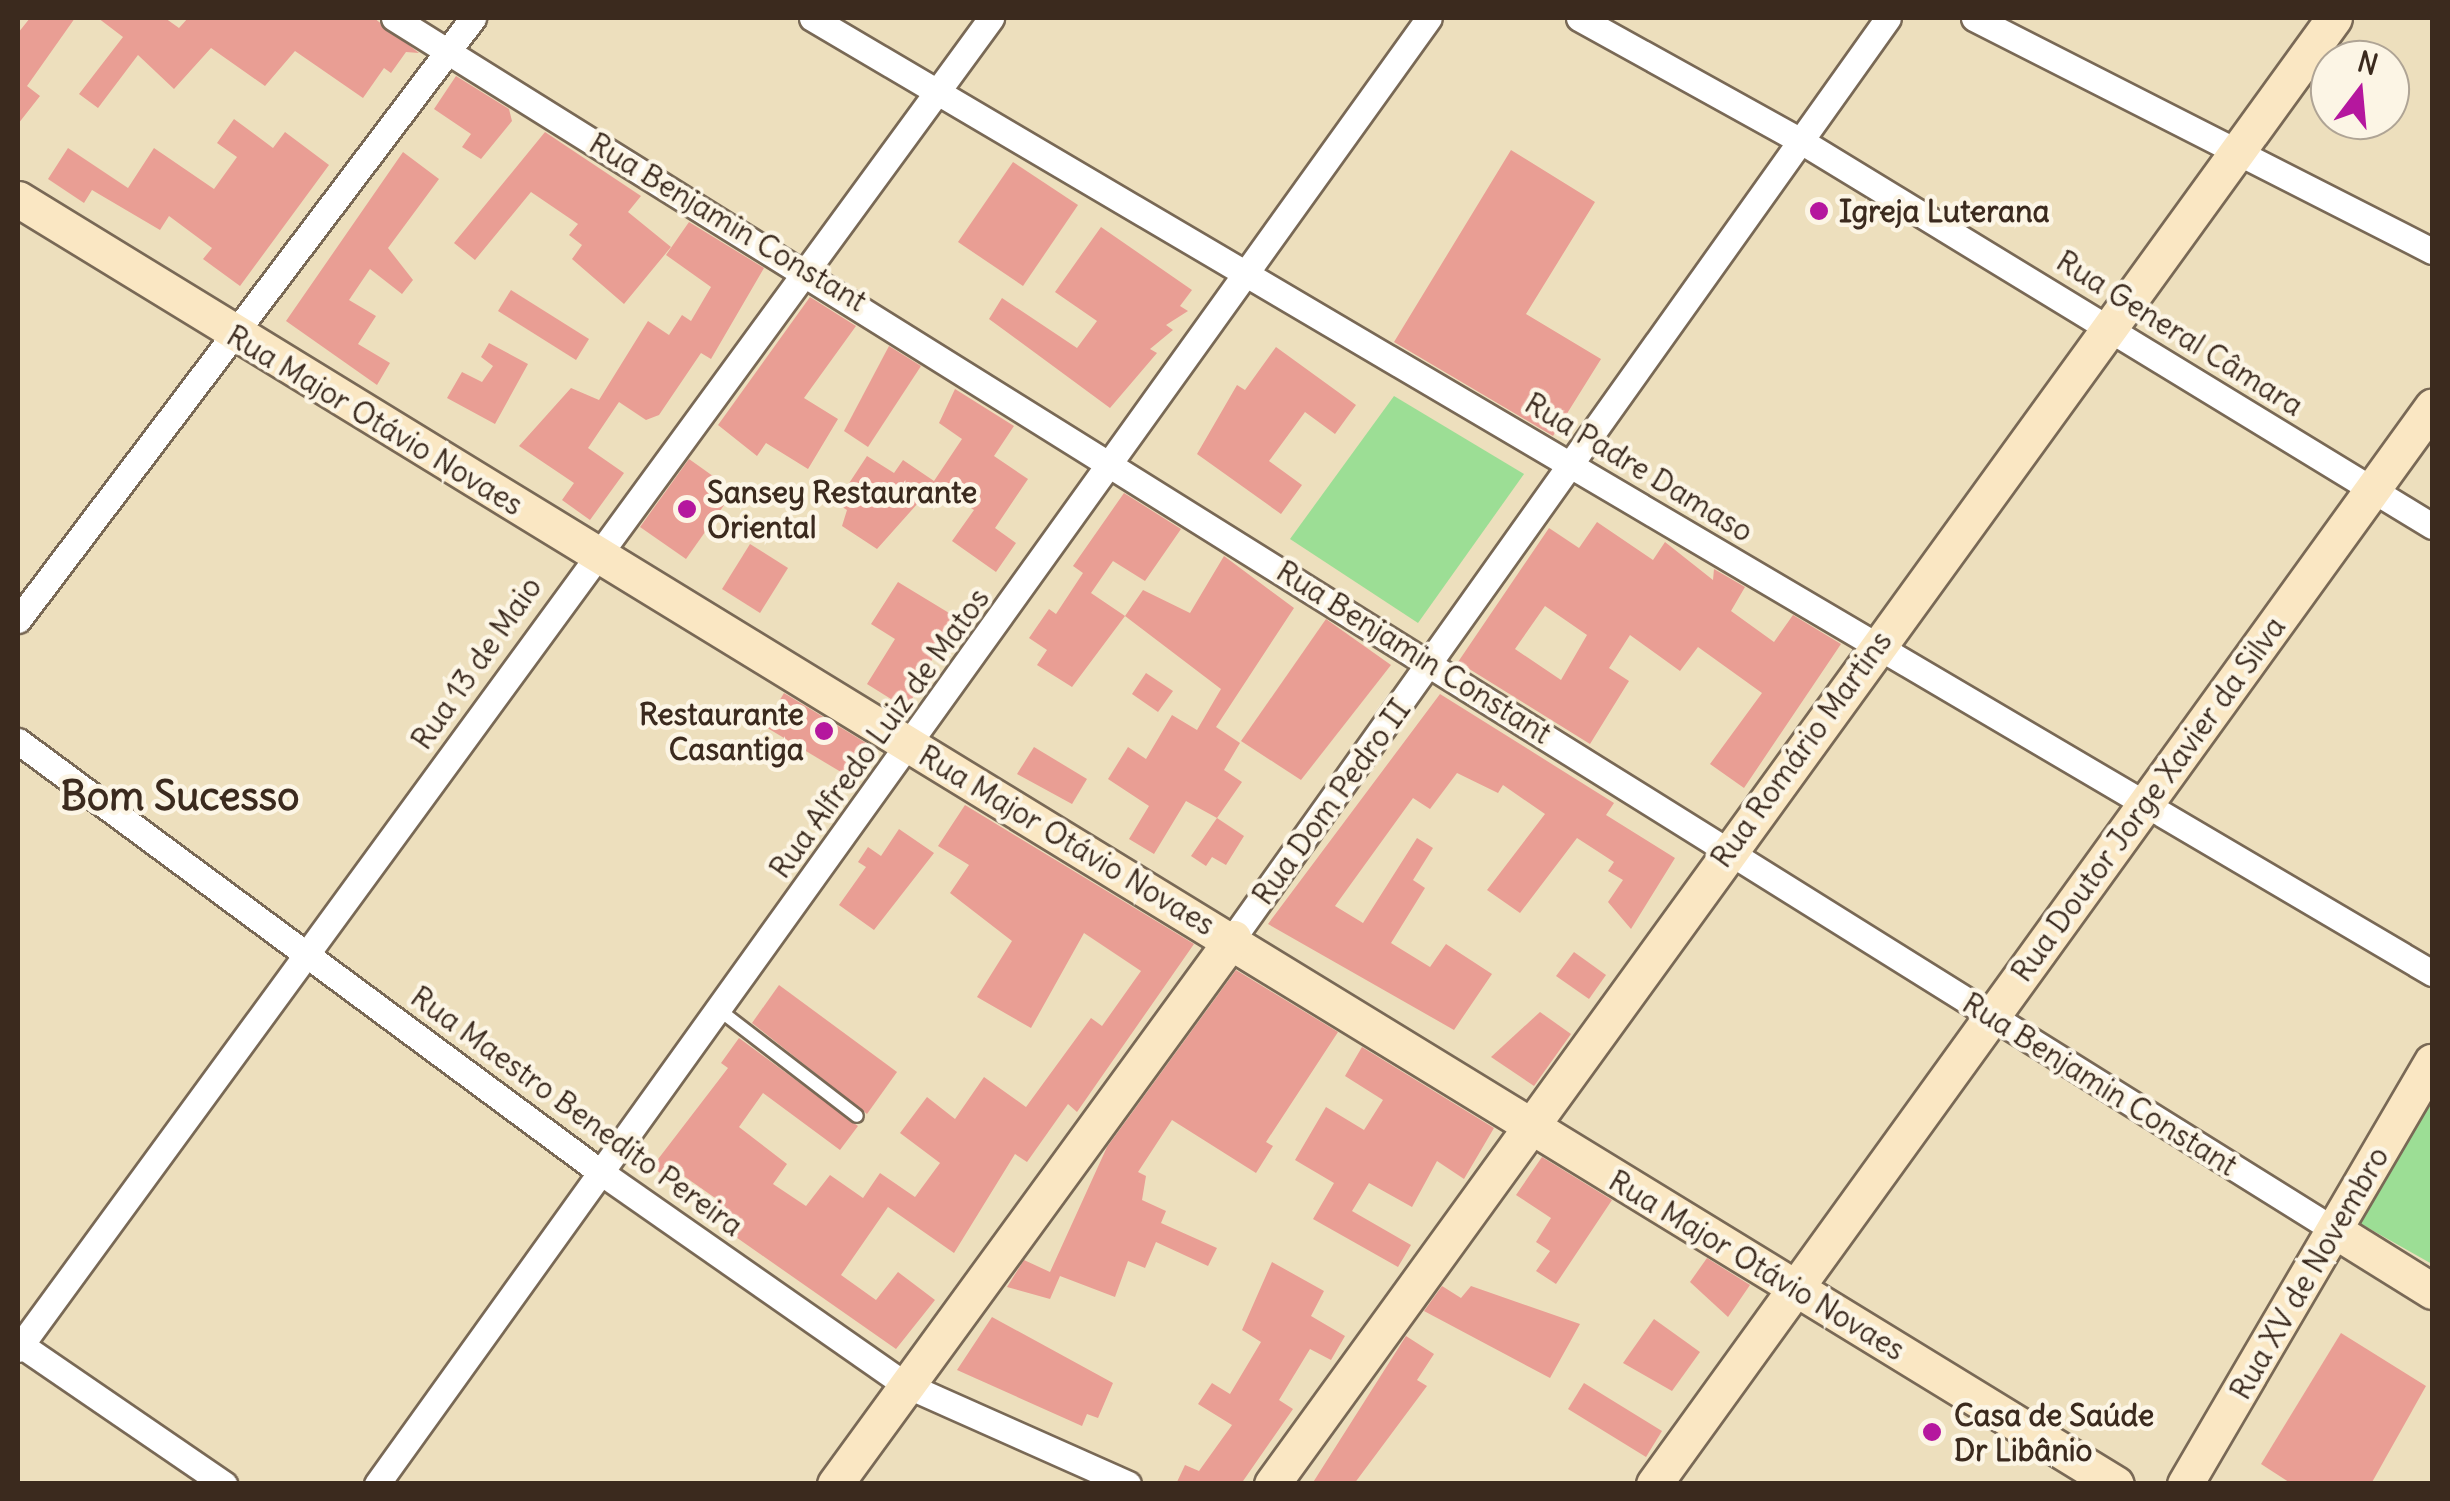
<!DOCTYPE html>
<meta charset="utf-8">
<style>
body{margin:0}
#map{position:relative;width:2450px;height:1501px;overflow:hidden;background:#eddfbd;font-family:Delius,sans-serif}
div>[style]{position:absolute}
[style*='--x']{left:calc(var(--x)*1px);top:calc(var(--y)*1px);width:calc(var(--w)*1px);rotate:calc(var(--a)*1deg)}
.green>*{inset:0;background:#9cde95}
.building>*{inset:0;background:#e99e94}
.roads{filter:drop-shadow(2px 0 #796956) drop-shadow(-2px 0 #796956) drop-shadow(0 2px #796956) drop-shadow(0 -2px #796956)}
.lane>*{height:12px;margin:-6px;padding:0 6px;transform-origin:6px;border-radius:6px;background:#fff}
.street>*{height:25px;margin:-12.5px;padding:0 12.5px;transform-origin:12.5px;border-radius:12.5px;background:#fff}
.secondary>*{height:35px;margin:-17.5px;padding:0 17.5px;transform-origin:17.5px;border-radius:17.5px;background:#fae7c3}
.dots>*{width:28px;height:28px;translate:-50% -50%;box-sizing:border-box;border:5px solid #fcf5e5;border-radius:50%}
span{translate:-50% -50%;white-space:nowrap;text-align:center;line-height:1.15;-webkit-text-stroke:9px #fcf5e5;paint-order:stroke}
.poi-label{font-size:30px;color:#3b2a1e;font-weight:700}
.left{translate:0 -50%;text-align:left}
.right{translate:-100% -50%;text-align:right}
.street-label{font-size:30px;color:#3b2a1e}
.district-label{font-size:40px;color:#3b2a1e;font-weight:700}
.frame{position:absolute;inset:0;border:20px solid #3b2a1e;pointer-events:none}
.north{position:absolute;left:2310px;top:40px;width:100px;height:100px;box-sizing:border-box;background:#fcf5e5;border:2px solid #afa495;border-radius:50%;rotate:16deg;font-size:28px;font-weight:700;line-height:40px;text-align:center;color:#3b2a1e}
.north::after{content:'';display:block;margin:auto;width:35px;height:45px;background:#b5179e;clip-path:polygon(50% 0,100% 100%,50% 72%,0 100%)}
</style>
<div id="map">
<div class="green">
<div style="clip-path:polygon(1394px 396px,1524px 474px,1418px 623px,1290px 539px)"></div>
<div style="clip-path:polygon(2432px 1076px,2432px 1264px,2354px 1220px)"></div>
</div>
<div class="building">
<div style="clip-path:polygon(30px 18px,75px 18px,27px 86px,40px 96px,18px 124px,18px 33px)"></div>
<div style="clip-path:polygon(98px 18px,165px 18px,179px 28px,188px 18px,374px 18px,419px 53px,406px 52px,391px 73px,384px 68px,363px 98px,295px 51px,265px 86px,211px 48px,174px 89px,138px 55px,98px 108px,79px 94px,123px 37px)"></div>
<div style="clip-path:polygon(456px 76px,509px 109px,512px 121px,481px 159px,462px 147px,471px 134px,434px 109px)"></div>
<div style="clip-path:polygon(234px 119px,273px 148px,285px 132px,329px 165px,240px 286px,203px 259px,212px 248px,169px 216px,160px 230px,92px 190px,84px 203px,48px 179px,68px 148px,128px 188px,154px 148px,214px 189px,237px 157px,217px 143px)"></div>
<div style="clip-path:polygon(545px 132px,641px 196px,628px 212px,671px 247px,624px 304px,572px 259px,582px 245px,569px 235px,578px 224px,531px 192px,475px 260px,454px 243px)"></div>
<div style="clip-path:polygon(1511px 150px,1595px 202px,1526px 314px,1601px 359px,1553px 436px,1394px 342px)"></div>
<div style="clip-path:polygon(403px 152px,439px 179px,388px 248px,413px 280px,402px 294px,370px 269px,349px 300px,376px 316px,358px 344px,390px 363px,377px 385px,286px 321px)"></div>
<div style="clip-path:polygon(1013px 162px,1078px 205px,1023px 286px,958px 242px)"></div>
<div style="clip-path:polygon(689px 222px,764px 268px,711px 359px,701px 353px,659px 415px,646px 420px,619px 402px,588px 448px,624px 473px,590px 520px,562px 500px,574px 483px,519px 446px,571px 388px,599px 400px,648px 321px,669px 335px,682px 315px,691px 321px,711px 287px,666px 255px)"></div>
<div style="clip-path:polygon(1101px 227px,1192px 290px,1180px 306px,1188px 311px,1166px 325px,1173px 330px,1150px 349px,1157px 353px,1110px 408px,989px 319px,1002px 298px,1077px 348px,1097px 321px,1055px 292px)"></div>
<div style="clip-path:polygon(511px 290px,589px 339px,576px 360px,498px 311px)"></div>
<div style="clip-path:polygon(810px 297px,856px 326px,804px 398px,838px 419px,808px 469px,766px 443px,757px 456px,718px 425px)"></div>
<div style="clip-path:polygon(489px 343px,528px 364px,495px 424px,447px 398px,462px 372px,482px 382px,493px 366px,481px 357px)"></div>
<div style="clip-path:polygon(889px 346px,921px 366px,868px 447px,844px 431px)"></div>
<div style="clip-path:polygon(1276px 347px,1356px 405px,1335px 434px,1305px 412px,1269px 461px,1302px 485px,1281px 514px,1197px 454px,1237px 385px,1245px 390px)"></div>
<div style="clip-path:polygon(955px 389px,1014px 426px,994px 456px,1028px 479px,995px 528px,1016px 543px,996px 572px,952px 541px,974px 510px,935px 484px,877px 549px,842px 526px,847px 510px,836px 503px,867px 456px,894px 473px,903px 460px,934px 481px,962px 439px,939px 423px)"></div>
<div style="clip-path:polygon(689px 459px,734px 491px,686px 559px,640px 527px)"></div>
<div style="clip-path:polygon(1124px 493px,1181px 529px,1145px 581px,1113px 561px,1091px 593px,1125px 616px,1072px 687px,1037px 665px,1047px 650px,1029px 638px,1049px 609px,1056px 614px,1083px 573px,1073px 566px)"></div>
<div style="clip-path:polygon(evenodd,1597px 522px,1653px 560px,1665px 542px,1713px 580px,1714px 569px,1745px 587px,1731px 611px,1774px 642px,1793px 615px,1841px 644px,1744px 788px,1710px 764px,1762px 693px,1698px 647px,1680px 671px,1630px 635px,1609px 668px,1629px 681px,1590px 744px,1458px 662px,1549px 528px,1579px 548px,1597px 522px,1545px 606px,1587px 635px,1561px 680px,1515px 649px,1545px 606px)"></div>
<div style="clip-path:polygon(750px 544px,788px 568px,760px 613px,722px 589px)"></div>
<div style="clip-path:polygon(1224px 556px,1294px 608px,1216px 727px,1240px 743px,1224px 770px,1242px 782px,1217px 818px,1186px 801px,1154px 854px,1129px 839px,1149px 806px,1108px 779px,1128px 747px,1146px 759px,1172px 715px,1197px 730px,1221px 689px,1125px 616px,1143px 590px,1190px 613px)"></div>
<div style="clip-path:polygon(898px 582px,954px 616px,907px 709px,867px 684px,895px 639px,871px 624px)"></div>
<div style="clip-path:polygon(1326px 619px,1391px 665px,1301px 780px,1241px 741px)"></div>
<div style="clip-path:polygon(1146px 673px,1173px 691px,1158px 712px,1132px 694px)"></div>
<div style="clip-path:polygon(784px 693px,876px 749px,856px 781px,764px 726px)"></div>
<div style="clip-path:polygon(1440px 694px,1614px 803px,1606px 815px,1675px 858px,1631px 929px,1608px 902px,1623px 880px,1608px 871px,1614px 862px,1577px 838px,1520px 913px,1487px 890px,1545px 814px,1503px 785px,1498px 793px,1457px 773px,1430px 809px,1413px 798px,1335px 906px,1363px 923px,1417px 838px,1433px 848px,1413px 880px,1425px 888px,1391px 943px,1430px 967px,1446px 944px,1492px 974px,1454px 1030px,1268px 924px)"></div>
<div style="clip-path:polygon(1034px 747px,1087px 779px,1072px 804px,1017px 774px)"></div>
<div style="clip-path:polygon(965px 805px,1194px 944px,1077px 1112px,1068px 1104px,1027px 1162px,1015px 1154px,954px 1253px,888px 1207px,841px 1275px,876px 1300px,898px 1272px,935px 1300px,896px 1349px,733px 1235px,739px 1227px,712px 1209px,718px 1200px,678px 1172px,671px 1181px,652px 1167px,728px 1068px,721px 1063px,739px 1038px,858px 1126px,840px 1150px,763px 1093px,739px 1127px,787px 1164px,773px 1184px,806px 1206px,830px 1175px,863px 1198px,880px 1173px,915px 1197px,940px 1163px,900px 1133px,927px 1097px,955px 1119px,984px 1077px,1026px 1107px,1091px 1018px,1102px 1026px,1141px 971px,1084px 933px,1031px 1028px,977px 997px,1012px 941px,950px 893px,969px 865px,938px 846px)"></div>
<div style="clip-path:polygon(1217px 818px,1244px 836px,1226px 865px,1212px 857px,1206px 866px,1191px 856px)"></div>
<div style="clip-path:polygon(899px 829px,934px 853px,874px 930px,839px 905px,866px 867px,858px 862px,868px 847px,881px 856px)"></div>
<div style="clip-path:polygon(1574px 952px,1606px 975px,1589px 999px,1556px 976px)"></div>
<div style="clip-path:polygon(1236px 970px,1338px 1032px,1266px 1142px,1273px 1146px,1256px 1173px,1172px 1120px,1138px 1172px,1146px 1176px,1142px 1200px,1166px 1211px,1161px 1223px,1217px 1248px,1208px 1266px,1156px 1242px,1145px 1268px,1128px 1261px,1115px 1297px,1060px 1276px,1050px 1299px,1007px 1287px,1024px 1260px,1050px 1272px,1107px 1147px)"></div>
<div style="clip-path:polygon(779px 985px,897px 1072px,867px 1114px,752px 1023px)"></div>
<div style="clip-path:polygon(1540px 1012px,1571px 1034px,1534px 1086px,1491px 1057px)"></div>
<div style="clip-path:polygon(1362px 1047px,1494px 1128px,1464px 1179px,1437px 1161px,1412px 1207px,1369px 1183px,1352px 1211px,1411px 1245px,1398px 1267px,1313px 1219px,1334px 1183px,1295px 1160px,1326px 1107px,1364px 1130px,1383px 1100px,1345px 1076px)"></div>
<div style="clip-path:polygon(1542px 1157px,1612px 1200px,1556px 1284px,1536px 1271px,1550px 1251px,1536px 1242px,1551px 1218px,1516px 1195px)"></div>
<div style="clip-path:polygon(1707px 1258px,1750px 1285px,1728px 1317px,1690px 1282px)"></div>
<div style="clip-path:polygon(1272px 1262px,1324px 1291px,1311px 1316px,1345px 1336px,1331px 1360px,1310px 1349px,1279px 1400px,1293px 1409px,1241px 1484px,1176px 1484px,1185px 1465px,1199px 1471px,1232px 1425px,1198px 1404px,1212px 1383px,1230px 1394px,1261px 1342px,1242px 1330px)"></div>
<div style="clip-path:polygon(1442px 1286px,1461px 1298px,1471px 1286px,1580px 1324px,1550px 1378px,1424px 1311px)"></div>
<div style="clip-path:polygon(992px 1317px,1113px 1383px,1098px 1418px,1087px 1414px,1082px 1426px,957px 1370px)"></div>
<div style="clip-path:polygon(1654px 1319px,1700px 1352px,1672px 1391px,1623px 1363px)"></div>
<div style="clip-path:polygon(2341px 1333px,2426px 1386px,2371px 1484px,2292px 1484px,2261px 1464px)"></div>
<div style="clip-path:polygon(1406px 1336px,1434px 1354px,1417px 1380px,1427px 1386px,1354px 1484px,1312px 1484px)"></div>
<div style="clip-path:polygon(1584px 1383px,1662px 1431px,1646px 1457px,1568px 1409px)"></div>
</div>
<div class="roads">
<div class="lane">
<div style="--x:718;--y:1009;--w:175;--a:37.6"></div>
</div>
<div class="street">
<div style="--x:394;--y:18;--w:2287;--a:31.99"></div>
<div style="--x:812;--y:18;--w:1881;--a:30.52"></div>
<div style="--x:1579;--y:18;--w:254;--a:29"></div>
<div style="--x:1801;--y:141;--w:739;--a:31.39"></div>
<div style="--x:1974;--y:18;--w:514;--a:26.96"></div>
<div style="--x:18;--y:620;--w:755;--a:-52.92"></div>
<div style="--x:18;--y:741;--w:723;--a:36.51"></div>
<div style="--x:599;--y:1171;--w:374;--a:34.9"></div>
<div style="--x:906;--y:1385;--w:243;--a:24"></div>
<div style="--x:1233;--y:938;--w:1129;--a:-54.55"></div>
<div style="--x:18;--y:1343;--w:250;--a:34.4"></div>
<div style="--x:18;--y:1349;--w:1649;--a:-53.83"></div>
<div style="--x:377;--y:1484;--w:1804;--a:-54.34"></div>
</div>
<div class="secondary">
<div style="--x:18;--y:199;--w:2460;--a:31.49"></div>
<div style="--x:2334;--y:1230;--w:115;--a:31.9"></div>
<div style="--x:835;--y:1484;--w:676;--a:-53.91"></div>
<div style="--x:1272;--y:1484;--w:1810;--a:-54.08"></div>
<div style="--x:1654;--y:1484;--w:1329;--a:-54.16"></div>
<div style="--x:2185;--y:1484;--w:489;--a:-59.7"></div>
</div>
</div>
<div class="dots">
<div style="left:1819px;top:211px;background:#b5179e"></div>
<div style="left:687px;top:509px;background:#b5179e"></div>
<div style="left:824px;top:731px;background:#b5179e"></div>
<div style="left:1932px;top:1432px;background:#b5179e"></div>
</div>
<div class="poi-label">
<span class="left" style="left:1839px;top:211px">Igreja Luterana</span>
<span class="left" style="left:707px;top:509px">Sansey Restaurante<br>Oriental</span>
<span class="right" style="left:804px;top:731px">Restaurante<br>Casantiga</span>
<span class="left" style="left:1954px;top:1432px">Casa de Saúde<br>Dr Libânio</span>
</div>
<div class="street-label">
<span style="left:728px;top:222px;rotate:31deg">Rua Benjamin Constant</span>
<span style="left:2180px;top:333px;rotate:32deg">Rua General Câmara</span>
<span style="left:375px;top:420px;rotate:31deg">Rua Major Otávio Novaes</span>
<span style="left:1639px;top:467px;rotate:31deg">Rua Padre Damaso</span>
<span style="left:1414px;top:652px;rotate:32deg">Rua Benjamin Constant</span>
<span style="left:476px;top:663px;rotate:-55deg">Rua 13 de Maio</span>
<span style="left:879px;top:733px;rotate:-54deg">Rua Alfredo Luiz de Matos</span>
<span style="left:1801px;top:749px;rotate:-54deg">Rua Romário Martins</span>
<span style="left:2148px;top:799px;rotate:-54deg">Rua Doutor Jorge Xavier da Silva</span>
<span style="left:1331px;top:802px;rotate:-54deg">Rua Dom Pedro II</span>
<span style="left:1067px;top:840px;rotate:31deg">Rua Major Otávio Novaes</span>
<span style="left:2100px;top:1084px;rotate:32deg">Rua Benjamin Constant</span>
<span style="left:577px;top:1111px;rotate:36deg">Rua Maestro Benedito Pereira</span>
<span style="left:1757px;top:1265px;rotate:31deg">Rua Major Otávio Novaes</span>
<span style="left:2309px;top:1273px;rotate:-60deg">Rua XV de Novembro</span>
</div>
<div class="district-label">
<span style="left:180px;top:796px">Bom Sucesso</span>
</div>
<div class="frame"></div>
<div class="north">N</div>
</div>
